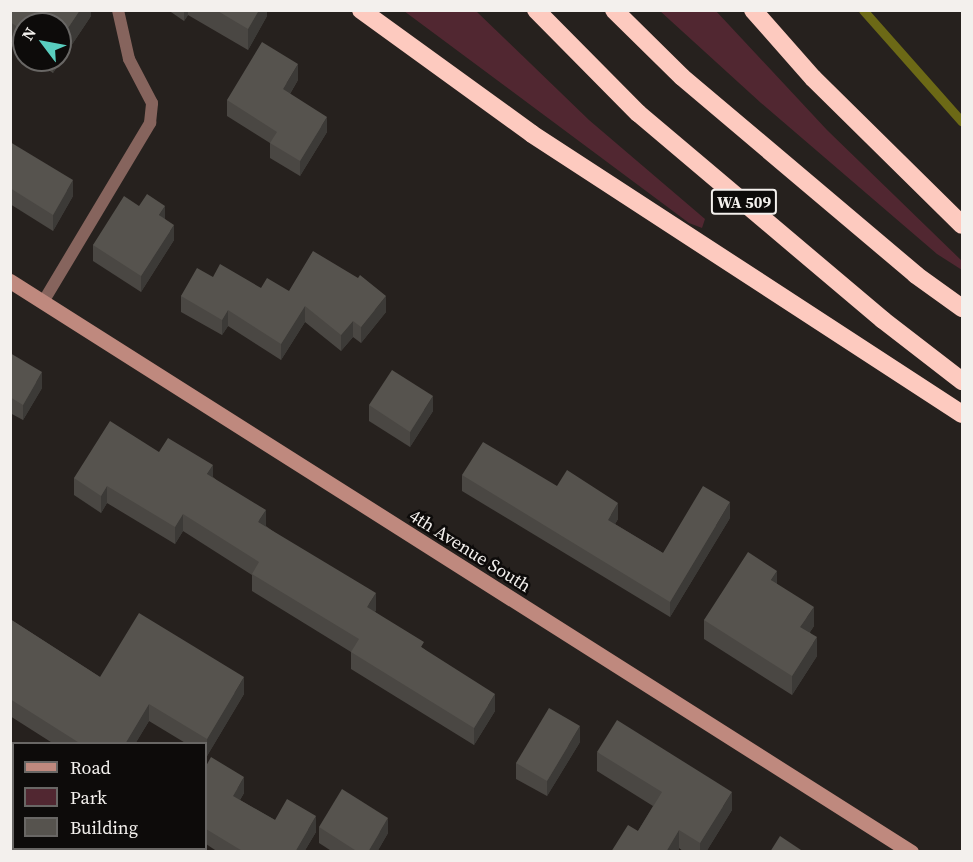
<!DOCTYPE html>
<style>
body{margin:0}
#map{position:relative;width:973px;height:862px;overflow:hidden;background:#26211e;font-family:"Source Serif 4",serif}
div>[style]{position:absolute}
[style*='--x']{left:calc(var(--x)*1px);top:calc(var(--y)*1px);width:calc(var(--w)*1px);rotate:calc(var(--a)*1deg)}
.green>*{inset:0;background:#512731}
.stream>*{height:9px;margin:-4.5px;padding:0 4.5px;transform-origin:4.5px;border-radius:4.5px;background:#6c6916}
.lane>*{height:12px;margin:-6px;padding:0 6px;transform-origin:6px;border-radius:6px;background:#86645d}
.street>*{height:15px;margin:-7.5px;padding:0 7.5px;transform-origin:7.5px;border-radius:7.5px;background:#86645d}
.secondary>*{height:15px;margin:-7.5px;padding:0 7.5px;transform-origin:7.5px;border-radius:7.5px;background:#bf897e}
.highway>*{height:18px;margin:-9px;padding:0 9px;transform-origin:9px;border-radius:9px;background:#fdcabf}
.wall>*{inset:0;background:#4a4743}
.shaded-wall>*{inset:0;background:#3c3a37}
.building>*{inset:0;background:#56534e}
span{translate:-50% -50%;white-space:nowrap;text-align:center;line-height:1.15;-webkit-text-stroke:5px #0d0b0a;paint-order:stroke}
.shield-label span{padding:2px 4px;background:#0d0b0a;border:2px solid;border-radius:4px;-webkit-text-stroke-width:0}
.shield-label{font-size:16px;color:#f3f0ed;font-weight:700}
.street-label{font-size:18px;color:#f3f0ed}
.frame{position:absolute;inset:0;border:12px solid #f3f0ed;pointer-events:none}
.legend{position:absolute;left:12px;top:742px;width:195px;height:108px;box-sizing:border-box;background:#0d0b0a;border:2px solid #696765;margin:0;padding:8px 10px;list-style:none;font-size:18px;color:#f3f0ed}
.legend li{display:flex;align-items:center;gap:12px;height:30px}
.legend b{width:30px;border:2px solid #696765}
.north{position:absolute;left:12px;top:12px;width:60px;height:60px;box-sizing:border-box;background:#0d0b0a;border:2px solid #696765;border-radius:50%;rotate:302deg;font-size:16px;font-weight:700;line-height:24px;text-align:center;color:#f3f0ed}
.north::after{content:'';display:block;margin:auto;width:21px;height:27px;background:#59cebf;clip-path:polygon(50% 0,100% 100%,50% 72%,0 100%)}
</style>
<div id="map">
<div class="green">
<div style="clip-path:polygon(404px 11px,476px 11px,589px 120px,705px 219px,702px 228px,689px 223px)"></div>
<div style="clip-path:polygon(660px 11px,716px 11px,827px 130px,962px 261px,962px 270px,937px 254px,761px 103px)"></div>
</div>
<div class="stream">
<div style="--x:863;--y:10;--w:149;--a:48.5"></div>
</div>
<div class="lane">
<div style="--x:43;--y:302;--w:209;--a:-59.1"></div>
<div style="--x:150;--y:123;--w:20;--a:-84"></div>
<div style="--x:152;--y:103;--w:50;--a:-117.6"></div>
<div style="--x:129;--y:59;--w:50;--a:-102.7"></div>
</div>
<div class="street">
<div style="--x:10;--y:787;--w:4;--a:27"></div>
<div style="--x:107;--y:848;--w:6;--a:39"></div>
</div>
<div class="secondary">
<div style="--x:10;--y:281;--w:1067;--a:32.36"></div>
</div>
<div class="highway">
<div style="--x:361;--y:10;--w:211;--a:35.9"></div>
<div style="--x:532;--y:134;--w:513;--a:33.07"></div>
<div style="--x:536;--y:10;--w:145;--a:45.3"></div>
<div style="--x:638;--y:113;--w:321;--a:40.2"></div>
<div style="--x:883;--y:320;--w:100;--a:37.7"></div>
<div style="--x:614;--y:10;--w:95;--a:44.6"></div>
<div style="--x:682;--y:77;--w:307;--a:40.2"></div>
<div style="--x:916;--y:275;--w:57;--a:35.7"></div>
<div style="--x:753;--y:10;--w:91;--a:48.6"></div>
<div style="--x:813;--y:78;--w:209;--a:44.6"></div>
</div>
<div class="wall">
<div style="clip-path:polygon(10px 10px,91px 10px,91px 16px,53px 73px,33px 60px,60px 60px,60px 24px,24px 24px,24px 54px,10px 45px)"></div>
<div style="clip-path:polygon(168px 10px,267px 10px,267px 16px,248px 50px,188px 15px,184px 21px)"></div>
<div style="clip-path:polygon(298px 80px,290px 94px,327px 132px,300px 176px,270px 158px,270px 143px,227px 116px,227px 100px)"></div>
<div style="clip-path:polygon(10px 142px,73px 196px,53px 231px,10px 204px)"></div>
<div style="clip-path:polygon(139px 206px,165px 219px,174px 240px,141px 292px,93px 261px,93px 245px)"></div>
<div style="clip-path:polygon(213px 277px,261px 288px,289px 291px,386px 312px,361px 343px,353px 337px,341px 351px,305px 322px,281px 360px,228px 326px,222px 335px,181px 312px,181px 296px)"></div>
<div style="clip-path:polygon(10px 353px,42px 388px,23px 420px,10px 413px)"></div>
<div style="clip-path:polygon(369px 405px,433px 411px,410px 447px,369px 421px)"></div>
<div style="clip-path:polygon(159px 452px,213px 477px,266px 526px,376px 610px,375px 612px,424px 649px,495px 711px,474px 745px,351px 669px,351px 652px,252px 591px,252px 575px,183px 531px,175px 544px,107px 503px,101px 513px,74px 495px,74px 478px)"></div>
<div style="clip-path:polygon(462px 475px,557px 486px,618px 519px,615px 524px,663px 553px,730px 518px,670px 617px,462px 491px)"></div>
<div style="clip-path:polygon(777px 584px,814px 626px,810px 632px,817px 656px,792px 695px,704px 639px,704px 620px)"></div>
<div style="clip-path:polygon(10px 619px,100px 677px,244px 694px,207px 756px,206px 755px,206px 744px,187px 744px,149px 721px,135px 744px,54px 744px,10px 716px)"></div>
<div style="clip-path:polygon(580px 742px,547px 796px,516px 779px,516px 763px)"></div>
<div style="clip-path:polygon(597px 752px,732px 810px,706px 852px,684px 852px,679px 848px,678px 852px,611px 852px,638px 831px,653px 806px,597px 771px)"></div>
<div style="clip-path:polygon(206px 766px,244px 793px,240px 800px,275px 820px,316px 832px,304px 852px,218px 852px,206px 844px)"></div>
<div style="clip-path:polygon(319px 827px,388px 833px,377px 852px,333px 852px,319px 843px)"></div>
</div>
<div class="shaded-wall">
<div style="clip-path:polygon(80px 10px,91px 10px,91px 16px,53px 73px,53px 60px,60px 60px,60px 40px)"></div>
<div style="clip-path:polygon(184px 10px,188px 10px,188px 15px,184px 21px)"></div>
<div style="clip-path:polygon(259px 10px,267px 10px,267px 16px,248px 50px,248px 29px)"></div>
<div style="clip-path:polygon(298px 64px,298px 80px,283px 105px,283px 89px)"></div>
<div style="clip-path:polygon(327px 117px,327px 132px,300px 176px,300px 161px)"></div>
<div style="clip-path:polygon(73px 180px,73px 196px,53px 231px,53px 215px)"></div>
<div style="clip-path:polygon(165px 206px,165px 222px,159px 215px)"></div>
<div style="clip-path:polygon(174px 225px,174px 240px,141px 292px,141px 276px)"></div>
<div style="clip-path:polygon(386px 296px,386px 312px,361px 343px,361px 327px)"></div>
<div style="clip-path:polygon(305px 306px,305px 322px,281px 360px,281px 344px)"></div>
<div style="clip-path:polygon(228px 310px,228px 326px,222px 335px,222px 320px)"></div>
<div style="clip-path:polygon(353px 321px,353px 337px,341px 351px,341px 335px)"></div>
<div style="clip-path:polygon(42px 372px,42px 388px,23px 420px,23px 405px)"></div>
<div style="clip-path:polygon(433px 396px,433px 411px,410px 447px,410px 432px)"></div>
<div style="clip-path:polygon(213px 465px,213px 482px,207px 474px)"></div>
<div style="clip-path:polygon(107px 486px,107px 503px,101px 513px,101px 496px)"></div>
<div style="clip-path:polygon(730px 502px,730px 518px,670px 617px,670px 602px)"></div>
<div style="clip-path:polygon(618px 503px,618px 519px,608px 536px,608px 520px)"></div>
<div style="clip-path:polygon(266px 510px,266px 527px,258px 522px)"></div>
<div style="clip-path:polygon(183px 514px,183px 531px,175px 544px,175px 527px)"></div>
<div style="clip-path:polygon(777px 571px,777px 590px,771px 580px)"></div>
<div style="clip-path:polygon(376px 593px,376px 610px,367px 624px,367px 607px)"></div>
<div style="clip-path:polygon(814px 607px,814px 626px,800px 646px,800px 627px)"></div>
<div style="clip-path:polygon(817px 637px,817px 656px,792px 695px,792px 676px)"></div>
<div style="clip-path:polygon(244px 677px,244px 694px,207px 756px,207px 739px)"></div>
<div style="clip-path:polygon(495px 694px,495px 711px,474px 745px,474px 728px)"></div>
<div style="clip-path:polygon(149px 704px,149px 721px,135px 744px,125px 744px)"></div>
<div style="clip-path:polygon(580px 726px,580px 742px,547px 796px,547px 781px)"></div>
<div style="clip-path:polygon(244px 777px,244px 793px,233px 811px,233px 796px)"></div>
<div style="clip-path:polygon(732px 792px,732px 810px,706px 852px,700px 852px,700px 843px)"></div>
<div style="clip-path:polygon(316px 816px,316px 832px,304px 852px,295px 852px)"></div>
<div style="clip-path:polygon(388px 818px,388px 833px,377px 852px,368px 852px)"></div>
<div style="clip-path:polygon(679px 830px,679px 848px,678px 852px,666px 852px)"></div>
</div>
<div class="building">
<div style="clip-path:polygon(10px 10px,80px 10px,60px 40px,60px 24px,24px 24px,24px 31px,10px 22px)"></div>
<div style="clip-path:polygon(216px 10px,259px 10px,248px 29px)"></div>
<div style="clip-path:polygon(262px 42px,298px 64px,283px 89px,327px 117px,300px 161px,270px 143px,277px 132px,227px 100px)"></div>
<div style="clip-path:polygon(10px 142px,73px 180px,53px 215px,10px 188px)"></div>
<div style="clip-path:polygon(147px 194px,165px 206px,159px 215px,174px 225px,141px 276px,93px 245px,124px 196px,139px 206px)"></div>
<div style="clip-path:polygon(313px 251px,358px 278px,360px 275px,386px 296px,361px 327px,353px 321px,341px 335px,305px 306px,281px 344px,228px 310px,222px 320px,181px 296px,197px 268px,213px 277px,220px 264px,261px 288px,267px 278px,289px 291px)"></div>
<div style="clip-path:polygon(10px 353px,42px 372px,23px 405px,10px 397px)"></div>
<div style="clip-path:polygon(392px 370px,433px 396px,410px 432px,369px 405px)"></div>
<div style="clip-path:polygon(110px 421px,159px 452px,168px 438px,213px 465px,207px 474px,266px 510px,258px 522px,376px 593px,367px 607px,424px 642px,421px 647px,495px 694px,474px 728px,351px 652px,359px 639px,252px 574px,259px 562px,183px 514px,175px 527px,107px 486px,101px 496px,74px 478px)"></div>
<div style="clip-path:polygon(483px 442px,557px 486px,567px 470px,618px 503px,608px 520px,663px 553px,703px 486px,730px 502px,670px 602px,462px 475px)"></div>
<div style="clip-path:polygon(748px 552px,777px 571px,771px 580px,814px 607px,800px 627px,817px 637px,792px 676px,704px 620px)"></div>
<div style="clip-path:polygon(139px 613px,244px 677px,207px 739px,149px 704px,125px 744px,81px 744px,10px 699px,10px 619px,100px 677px)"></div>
<div style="clip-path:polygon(549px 708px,580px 726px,547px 781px,516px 763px)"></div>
<div style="clip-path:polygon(617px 720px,732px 792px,700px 843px,679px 830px,666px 852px,611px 852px,628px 825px,638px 831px,662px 792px,597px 752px)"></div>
<div style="clip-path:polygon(211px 757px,244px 777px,233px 796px,275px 820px,287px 799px,316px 816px,295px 852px,244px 852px,206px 829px,206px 766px)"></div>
<div style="clip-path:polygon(342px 789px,388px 818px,368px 852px,358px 852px,319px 827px)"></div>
<div style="clip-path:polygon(780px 836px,804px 852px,770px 852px)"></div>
</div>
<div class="shield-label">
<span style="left:744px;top:202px">WA 509</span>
</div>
<div class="street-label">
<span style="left:470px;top:551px;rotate:32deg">4th Avenue South</span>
</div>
<div class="frame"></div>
<ul class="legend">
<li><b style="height:8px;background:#bf897e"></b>Road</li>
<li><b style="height:16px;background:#512731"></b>Park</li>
<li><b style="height:16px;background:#56534e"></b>Building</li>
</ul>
<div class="north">N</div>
</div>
